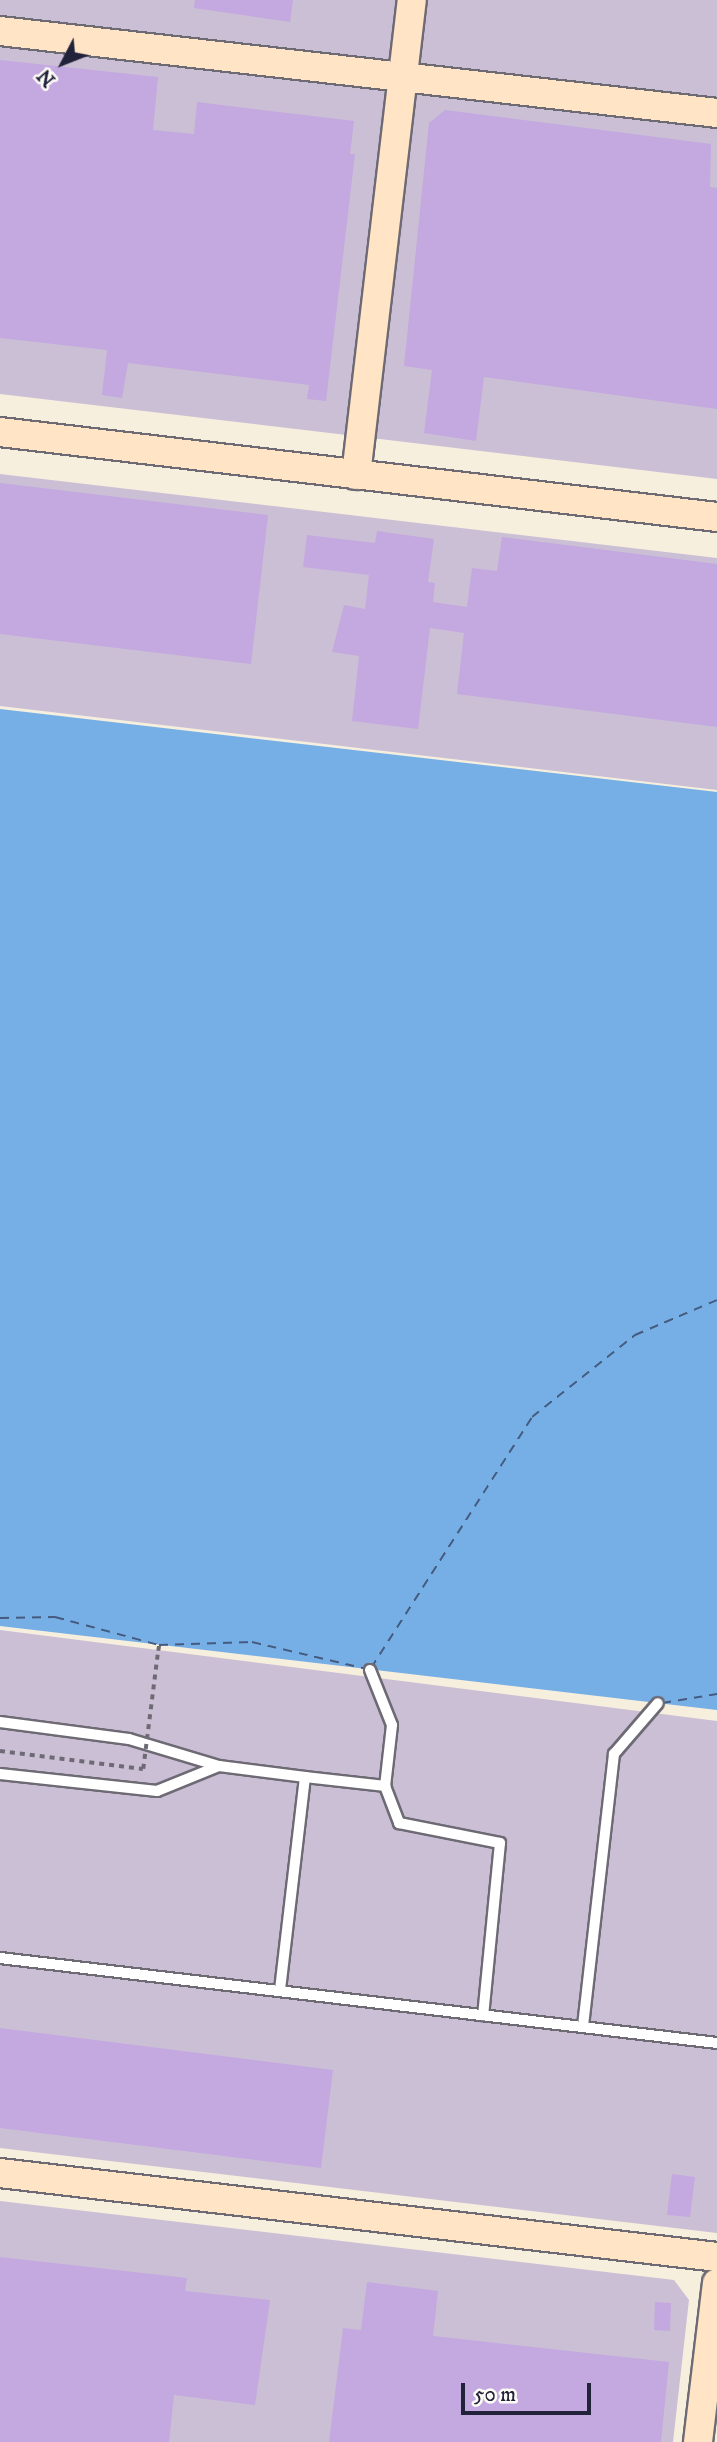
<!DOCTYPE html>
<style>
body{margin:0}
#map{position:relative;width:717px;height:2442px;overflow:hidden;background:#f7efde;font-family:"IM FELL DW Pica",serif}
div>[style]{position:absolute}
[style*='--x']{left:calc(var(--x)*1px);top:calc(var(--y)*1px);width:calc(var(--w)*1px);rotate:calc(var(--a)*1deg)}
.industrial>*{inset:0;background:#cbbfd5}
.water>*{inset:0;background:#76afe6}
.ferry>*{height:2px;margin-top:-1px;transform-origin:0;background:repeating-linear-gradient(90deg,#445a7f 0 9px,transparent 0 16px)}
.building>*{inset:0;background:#c4a8e0}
.path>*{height:3.5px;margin-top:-1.75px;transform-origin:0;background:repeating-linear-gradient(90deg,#6d6a74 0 5px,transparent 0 10px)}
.roads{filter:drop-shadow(2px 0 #6d6a74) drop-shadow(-2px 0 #6d6a74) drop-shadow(0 2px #6d6a74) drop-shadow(0 -2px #6d6a74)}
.lane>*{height:10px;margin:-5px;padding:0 5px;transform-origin:5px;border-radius:5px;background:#fff}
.secondary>*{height:28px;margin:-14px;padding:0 14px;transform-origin:14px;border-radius:14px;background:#ffe4c6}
.path-bridge>*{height:3.5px;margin-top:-1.75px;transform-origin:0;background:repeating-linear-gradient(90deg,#6d6a74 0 5px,transparent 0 10px)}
span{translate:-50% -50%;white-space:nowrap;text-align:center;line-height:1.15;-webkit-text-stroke:5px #fdfcf7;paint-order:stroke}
.north{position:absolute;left:28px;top:28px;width:70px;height:70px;-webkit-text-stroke:5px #fdfcf7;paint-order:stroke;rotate:228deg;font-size:19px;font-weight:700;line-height:28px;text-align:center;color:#22223b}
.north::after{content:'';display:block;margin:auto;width:24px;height:32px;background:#22223b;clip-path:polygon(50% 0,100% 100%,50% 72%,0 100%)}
.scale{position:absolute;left:461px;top:2383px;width:130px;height:32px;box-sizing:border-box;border:4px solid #22223b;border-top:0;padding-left:9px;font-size:21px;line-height:24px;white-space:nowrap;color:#22223b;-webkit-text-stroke:5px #fdfcf7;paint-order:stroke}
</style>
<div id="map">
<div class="industrial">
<div style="clip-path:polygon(0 0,717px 0,717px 479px,0 394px)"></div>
<div style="clip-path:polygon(0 474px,717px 558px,717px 790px,0 706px)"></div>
<div style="clip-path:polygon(0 1630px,717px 1721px,717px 2233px,0 2148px)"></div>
<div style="clip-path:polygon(0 2201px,674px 2280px,689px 2300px,673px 2442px,0 2442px)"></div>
</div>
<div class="water">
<div style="clip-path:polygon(0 709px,717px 792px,717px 1710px,0 1626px)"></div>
</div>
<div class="ferry">
<div style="--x:0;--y:1618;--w:55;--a:-1"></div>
<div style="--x:55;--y:1617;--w:108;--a:15.1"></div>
<div style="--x:159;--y:1645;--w:93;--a:-1.8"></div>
<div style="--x:252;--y:1642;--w:118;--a:13.2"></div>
<div style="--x:371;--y:1668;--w:298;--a:-57.3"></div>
<div style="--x:532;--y:1417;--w:132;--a:-38.5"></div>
<div style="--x:635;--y:1335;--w:89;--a:-23.1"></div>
<div style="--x:662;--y:1703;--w:56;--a:-9.3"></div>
</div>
<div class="building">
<div style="clip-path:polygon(195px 0,293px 0,290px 22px,194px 8px)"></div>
<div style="clip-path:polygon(0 60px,158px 77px,153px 130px,194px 134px,197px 102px,354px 121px,350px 154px,355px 154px,326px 401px,307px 399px,309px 385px,128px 363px,122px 398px,102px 395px,107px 350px,0 338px)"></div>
<div style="clip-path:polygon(445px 110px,711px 144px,710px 187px,717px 188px,717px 409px,484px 377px,476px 441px,424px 433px,432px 370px,404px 366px,429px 123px)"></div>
<div style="clip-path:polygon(0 483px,268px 515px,251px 664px,0 634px)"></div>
<div style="clip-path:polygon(377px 531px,434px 539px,428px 582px,435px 583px,433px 602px,467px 607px,472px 568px,497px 571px,502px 537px,717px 564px,717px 727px,457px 694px,464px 633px,430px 628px,418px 729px,352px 721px,359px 656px,332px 652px,344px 605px,365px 609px,369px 575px,303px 567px,307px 535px,375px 543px)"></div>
<div style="clip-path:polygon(0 2028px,333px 2070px,321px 2168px,0 2128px)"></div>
<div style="clip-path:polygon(672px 2174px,695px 2177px,690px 2217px,667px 2215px)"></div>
<div style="clip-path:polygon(0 2257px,187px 2278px,185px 2291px,270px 2300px,255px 2405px,174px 2395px,169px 2442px,0 2442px)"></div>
<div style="clip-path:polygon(367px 2282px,438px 2291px,433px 2336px,669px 2362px,661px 2442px,329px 2442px,343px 2328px,361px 2330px)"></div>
<div style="clip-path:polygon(655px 2302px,671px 2303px,670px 2331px,654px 2330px)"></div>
</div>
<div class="path">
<div style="--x:158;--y:1651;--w:6;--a:-81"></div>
</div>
<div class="roads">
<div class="lane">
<div style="--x:370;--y:1670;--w:59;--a:68.2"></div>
<div style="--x:392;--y:1725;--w:61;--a:96.5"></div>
<div style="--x:0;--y:1722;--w:130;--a:7.5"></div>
<div style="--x:129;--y:1739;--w:94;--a:16.7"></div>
<div style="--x:219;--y:1766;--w:87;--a:7.3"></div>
<div style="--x:305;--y:1777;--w:215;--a:96.7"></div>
<div style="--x:0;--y:1774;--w:158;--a:6.2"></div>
<div style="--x:157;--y:1791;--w:67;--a:-22"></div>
<div style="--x:305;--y:1777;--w:81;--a:6.4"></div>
<div style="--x:385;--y:1786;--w:40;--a:69"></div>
<div style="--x:399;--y:1823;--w:103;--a:11.2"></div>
<div style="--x:500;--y:1843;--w:173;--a:95.6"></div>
<div style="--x:0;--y:1958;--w:722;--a:6.76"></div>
<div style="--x:583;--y:2026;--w:274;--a:-83.5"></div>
<div style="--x:614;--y:1754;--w:67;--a:-49.2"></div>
</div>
<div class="secondary">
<div style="--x:0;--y:31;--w:722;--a:6.52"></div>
<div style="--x:0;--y:432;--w:722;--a:6.76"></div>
<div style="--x:356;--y:475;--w:478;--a:-83.3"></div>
<div style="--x:0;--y:2173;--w:722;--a:6.68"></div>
<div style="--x:698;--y:2442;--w:160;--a:-83.2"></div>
</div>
</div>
<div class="path-bridge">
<div style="--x:0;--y:1751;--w:144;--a:7.2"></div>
<div style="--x:143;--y:1769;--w:119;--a:-82.8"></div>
</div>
<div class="north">N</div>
<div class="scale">50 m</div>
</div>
